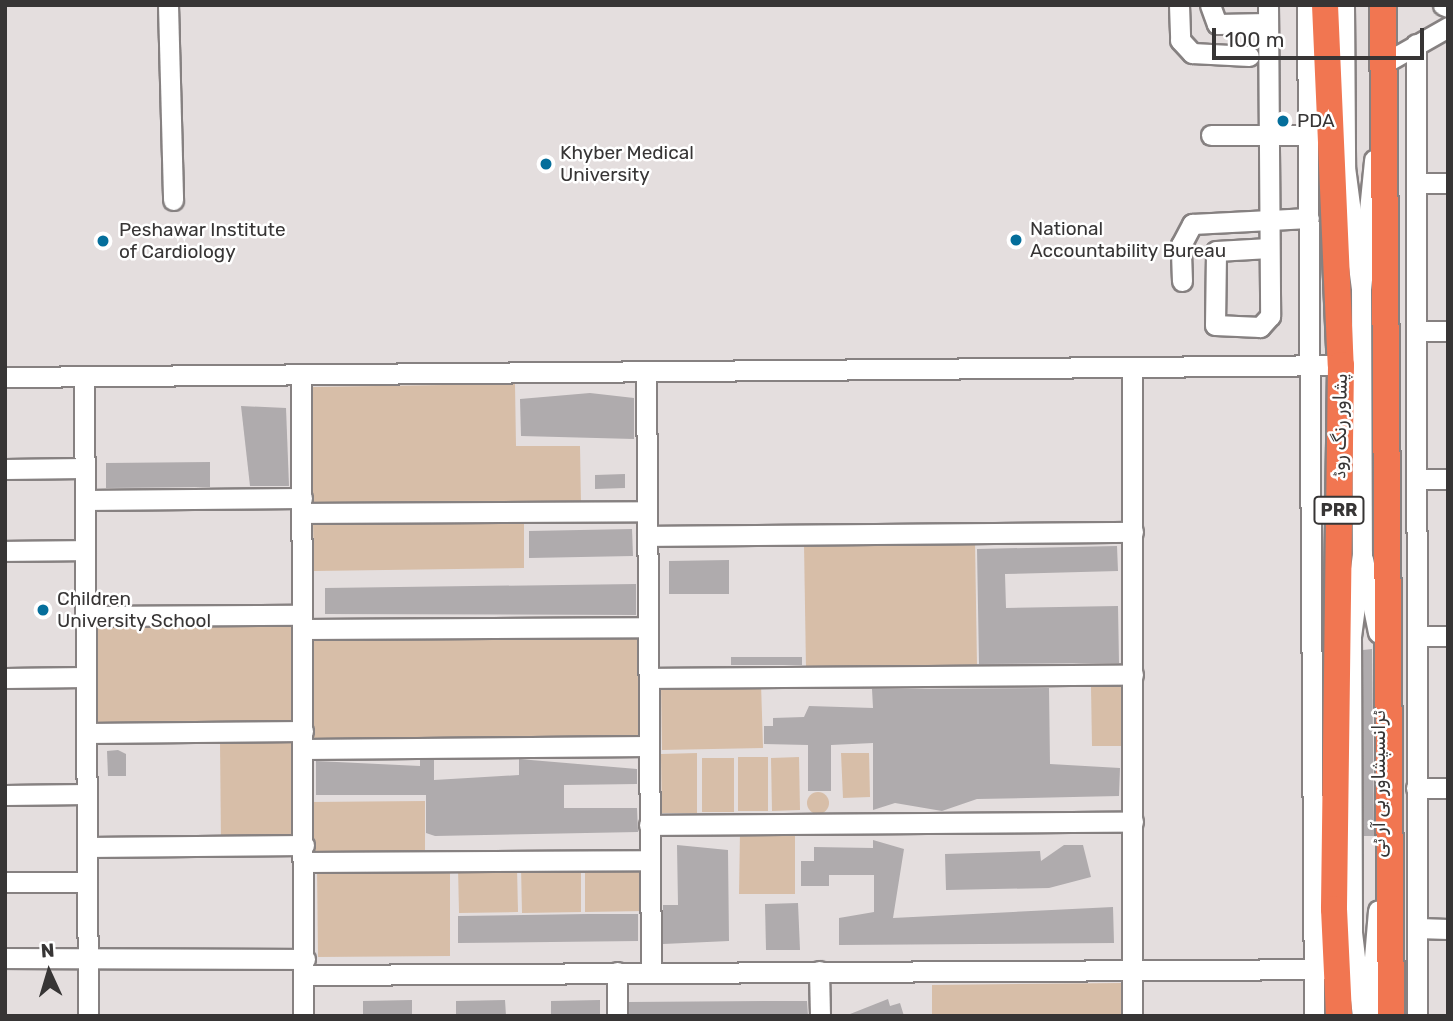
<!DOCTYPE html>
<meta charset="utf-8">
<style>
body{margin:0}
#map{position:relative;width:1453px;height:1021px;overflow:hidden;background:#e4dede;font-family:Rubik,"Noto Naskh Arabic",sans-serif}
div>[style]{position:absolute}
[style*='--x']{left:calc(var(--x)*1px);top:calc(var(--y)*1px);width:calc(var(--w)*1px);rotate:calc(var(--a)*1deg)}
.green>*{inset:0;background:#d7bea8}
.round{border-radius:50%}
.building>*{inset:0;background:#afabad}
.roads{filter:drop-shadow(2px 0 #868181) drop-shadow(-2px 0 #868181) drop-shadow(0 2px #868181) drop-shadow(0 -2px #868181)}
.minor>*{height:19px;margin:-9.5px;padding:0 9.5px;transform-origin:9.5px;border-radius:9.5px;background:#fff}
.highway>*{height:26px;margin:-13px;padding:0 13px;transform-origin:13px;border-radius:13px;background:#f17651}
.dots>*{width:19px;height:19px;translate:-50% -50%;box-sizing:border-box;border:4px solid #fff;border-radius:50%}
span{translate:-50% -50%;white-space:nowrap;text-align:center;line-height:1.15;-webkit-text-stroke:5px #fff;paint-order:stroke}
.shield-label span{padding:2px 5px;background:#fff;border:2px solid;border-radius:5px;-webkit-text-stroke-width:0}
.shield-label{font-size:18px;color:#373535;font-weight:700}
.poi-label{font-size:19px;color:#373535}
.left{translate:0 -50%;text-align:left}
.street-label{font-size:19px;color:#373535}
.frame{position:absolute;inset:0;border:7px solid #373535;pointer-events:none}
.north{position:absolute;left:14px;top:937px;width:70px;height:70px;-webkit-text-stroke:5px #fff;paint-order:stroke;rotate:356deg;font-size:19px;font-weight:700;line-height:28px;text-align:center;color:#373535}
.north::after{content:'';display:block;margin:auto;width:24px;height:32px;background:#373535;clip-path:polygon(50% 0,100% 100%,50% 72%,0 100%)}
.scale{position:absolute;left:1212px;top:28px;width:212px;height:32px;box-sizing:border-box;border:4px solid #373535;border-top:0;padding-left:9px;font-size:21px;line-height:24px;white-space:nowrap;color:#373535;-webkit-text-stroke:5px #fff;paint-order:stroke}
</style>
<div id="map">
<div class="green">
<div style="clip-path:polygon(515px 384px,516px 446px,580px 446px,581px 502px,312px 505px,311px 387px)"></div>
<div style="clip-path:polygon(524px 518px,524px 568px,314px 571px,313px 521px)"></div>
<div style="clip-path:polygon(975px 541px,977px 666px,806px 669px,804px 544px)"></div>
<div style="clip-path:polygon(297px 624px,298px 727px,91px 728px,90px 626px)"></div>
<div style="clip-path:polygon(641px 634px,642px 740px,314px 743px,313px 637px)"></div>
<div style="clip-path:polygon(761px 683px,763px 748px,662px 750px,661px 685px)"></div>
<div style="clip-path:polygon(1091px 687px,1127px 687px,1128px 746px,1092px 746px)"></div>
<div style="clip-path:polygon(299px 740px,300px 841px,221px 842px,220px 741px)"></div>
<div style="clip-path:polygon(697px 753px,697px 813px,662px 813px,661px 754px)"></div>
<div style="clip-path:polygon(841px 753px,869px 753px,870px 797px,843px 798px)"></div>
<div style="clip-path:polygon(738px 757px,768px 757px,768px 811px,738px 811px)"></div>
<div style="clip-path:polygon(799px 757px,800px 810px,772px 811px,771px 758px)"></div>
<div style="clip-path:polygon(702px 758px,734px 758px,734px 812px,702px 812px)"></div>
<div class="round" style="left:807px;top:792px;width:22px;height:22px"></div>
<div style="clip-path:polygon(425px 801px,425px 852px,311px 853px,311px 802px)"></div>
<div style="clip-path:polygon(740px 832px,795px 833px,795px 894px,739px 894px)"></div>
<div style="clip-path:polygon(450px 866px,450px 956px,318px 957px,317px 867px)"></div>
<div style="clip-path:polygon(581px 866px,581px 912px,522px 913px,521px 867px)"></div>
<div style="clip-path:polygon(644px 866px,645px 911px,585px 912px,585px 867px)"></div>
<div style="clip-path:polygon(458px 867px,517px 867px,518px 912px,459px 913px)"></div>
<div style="clip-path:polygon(1121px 983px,1121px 1016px,932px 1016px,932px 985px)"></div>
</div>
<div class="building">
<div style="clip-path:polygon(590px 393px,634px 398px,634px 439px,521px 436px,520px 399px)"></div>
<div style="clip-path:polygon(241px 406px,286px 408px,289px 486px,250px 486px)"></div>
<div style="clip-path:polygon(210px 462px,210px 487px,106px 488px,106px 463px)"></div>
<div style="clip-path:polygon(625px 474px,625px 488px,595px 489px,595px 475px)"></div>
<div style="clip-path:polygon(632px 529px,633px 556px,529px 558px,529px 531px)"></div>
<div style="clip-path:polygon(1117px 546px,1118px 571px,1005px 574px,1006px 608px,1118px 606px,1119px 663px,979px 664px,977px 549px)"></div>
<div style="clip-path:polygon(729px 560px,729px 594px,669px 594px,669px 561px)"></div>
<div style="clip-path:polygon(636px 584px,636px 615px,325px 614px,325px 588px)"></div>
<div style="clip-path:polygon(1372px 649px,1374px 836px,1364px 836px,1363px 650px)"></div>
<div style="clip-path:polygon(731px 657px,802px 657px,802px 665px,731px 665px)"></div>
<div style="clip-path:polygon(1049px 688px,1050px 764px,1120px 768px,1119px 796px,977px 799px,942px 811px,895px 803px,873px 810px,873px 743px,831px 745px,831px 791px,808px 791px,808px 745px,764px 744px,764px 726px,773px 726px,773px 718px,804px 717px,809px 706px,873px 708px,872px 689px)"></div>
<div style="clip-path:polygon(118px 750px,126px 754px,126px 776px,108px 776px,107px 751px)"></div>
<div style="clip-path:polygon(519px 759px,637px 769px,637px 784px,564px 785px,564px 808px,637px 808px,638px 832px,435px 836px,426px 833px,426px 795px,316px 795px,316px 761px,420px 766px,420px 760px,434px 760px,434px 780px,519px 775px)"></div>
<div style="clip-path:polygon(873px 840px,904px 849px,893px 918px,1113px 907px,1114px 943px,839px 945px,839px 918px,874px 912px,874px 875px,829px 875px,829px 886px,801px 886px,801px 861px,814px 861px,814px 847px,873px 848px)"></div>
<div style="clip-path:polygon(677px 845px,728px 850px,729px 941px,663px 944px,663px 905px,678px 905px)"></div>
<div style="clip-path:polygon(1064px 845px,1083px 845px,1091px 877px,1049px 888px,946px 890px,945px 854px,1040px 851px,1041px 861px)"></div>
<div style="clip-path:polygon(798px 903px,800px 950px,766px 950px,765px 904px)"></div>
<div style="clip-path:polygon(588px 914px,638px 914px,638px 941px,458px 943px,458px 916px)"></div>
<div style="clip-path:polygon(888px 999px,890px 1006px,900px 1003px,904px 1016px,845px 1016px)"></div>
<div style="clip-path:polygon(412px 1000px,412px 1016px,363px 1016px,363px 1001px)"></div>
<div style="clip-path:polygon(505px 1000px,506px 1016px,456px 1016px,456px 1001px)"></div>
<div style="clip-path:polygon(600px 1000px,600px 1016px,551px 1016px,551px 1001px)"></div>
<div style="clip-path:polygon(769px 1001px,807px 1001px,808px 1016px,629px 1016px,629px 1002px)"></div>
</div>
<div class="roads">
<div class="minor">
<div style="--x:168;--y:5;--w:195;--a:88.5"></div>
<div style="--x:1179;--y:5;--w:35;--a:88"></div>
<div style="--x:1180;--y:40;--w:18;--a:47"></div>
<div style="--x:1192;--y:53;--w:57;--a:3"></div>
<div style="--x:1210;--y:5;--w:20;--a:70"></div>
<div style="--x:1217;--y:24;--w:51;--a:-1.1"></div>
<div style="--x:1268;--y:5;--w:311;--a:89.6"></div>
<div style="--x:1270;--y:316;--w:15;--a:132"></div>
<div style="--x:1260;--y:327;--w:45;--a:-177.5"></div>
<div style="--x:1215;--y:325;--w:74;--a:-89.2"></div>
<div style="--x:1216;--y:251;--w:53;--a:-3.2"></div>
<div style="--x:1307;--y:5;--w:1011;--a:89.6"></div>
<div style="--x:1344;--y:5;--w:162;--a:89.6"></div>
<div style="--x:1345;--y:167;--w:123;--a:82.5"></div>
<div style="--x:1361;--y:289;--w:130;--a:-84.2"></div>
<div style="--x:1443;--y:5;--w:5;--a:22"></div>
<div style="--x:1416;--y:44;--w:972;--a:89.94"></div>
<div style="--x:1383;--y:64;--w:75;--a:-29.6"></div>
<div style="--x:1211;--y:135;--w:98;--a:0"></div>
<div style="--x:1416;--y:183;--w:32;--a:0"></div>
<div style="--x:1182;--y:281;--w:36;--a:-92"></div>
<div style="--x:1181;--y:245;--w:24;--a:-62"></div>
<div style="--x:1192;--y:224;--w:117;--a:-2.9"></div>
<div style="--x:1361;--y:289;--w:265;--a:89.8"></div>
<div style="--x:1362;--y:554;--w:83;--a:97.6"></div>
<div style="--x:1351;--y:636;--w:296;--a:89.8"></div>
<div style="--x:1352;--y:932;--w:85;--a:83.2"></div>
<div style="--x:1416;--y:331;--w:32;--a:0"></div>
<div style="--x:646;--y:373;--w:599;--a:89.52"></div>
<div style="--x:5;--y:377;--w:1336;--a:-0.51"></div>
<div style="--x:84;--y:377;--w:639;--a:89.64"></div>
<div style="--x:301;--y:378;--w:638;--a:89.82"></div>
<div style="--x:5;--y:469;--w:79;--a:-0.7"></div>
<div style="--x:1416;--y:479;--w:32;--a:0"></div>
<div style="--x:85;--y:500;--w:217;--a:-0.5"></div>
<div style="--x:302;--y:513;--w:345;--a:-0.3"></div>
<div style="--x:647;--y:536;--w:486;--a:-0.5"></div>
<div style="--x:5;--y:551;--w:80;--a:-0.7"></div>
<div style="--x:1363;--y:559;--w:75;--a:78.4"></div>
<div style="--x:85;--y:616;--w:217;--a:-0.3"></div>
<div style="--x:303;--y:629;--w:345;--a:-0.3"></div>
<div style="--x:1418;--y:636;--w:30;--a:0"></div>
<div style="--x:5;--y:678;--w:81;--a:-0.7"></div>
<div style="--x:649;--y:678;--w:484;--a:-0.4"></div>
<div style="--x:86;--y:733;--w:217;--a:-0.5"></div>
<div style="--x:303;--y:749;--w:346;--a:-0.5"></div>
<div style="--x:1416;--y:788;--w:32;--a:0"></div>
<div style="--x:5;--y:795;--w:82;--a:-0.7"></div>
<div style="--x:649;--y:825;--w:484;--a:-0.4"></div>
<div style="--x:87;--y:847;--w:217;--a:-0.5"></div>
<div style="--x:304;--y:862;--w:346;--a:-0.3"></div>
<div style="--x:5;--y:882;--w:82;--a:0"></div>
<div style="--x:1418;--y:928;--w:30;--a:2"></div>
<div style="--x:5;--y:958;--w:300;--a:0.2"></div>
<div style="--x:819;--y:971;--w:45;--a:88.7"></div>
<div style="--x:617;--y:972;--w:44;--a:90"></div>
<div style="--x:305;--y:975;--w:1032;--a:-0.33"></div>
<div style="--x:1132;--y:1016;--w:648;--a:-90"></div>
<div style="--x:1369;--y:1016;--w:106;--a:-85.1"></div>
</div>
<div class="highway">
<div style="--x:1325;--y:5;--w:360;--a:87.5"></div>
<div style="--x:1341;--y:365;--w:544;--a:90.74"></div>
<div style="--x:1334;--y:909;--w:107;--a:87.3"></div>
<div style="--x:1383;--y:5;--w:1011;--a:89.55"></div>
</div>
</div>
<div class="dots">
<div style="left:1283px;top:121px;background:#046e9b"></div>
<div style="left:546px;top:164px;background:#046e9b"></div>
<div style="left:1016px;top:240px;background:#046e9b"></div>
<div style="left:103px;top:241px;background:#046e9b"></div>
<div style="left:43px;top:610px;background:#046e9b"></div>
</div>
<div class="shield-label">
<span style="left:1339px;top:510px">PRR</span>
</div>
<div class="poi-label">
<span class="left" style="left:1297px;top:121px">PDA</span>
<span class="left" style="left:560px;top:164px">Khyber Medical<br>University</span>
<span class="left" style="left:1030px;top:240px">National<br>Accountability Bureau</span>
<span class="left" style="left:119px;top:241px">Peshawar Institute<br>of Cardiology</span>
<span class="left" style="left:57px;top:610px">Children<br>University School</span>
</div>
<div class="street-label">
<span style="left:1340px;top:426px;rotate:-89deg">پشاور رنگ روڈ</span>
<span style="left:1379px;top:784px;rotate:-90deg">ٹرانسپشاور بی آر ٹی</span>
</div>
<div class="frame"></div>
<div class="north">N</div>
<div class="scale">100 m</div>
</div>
